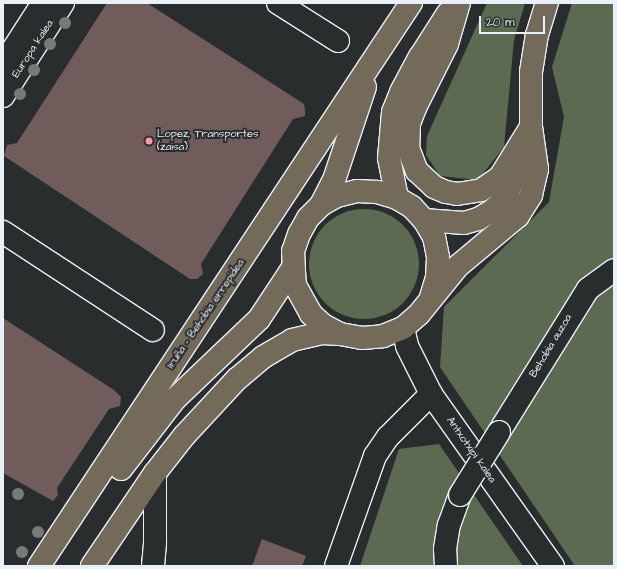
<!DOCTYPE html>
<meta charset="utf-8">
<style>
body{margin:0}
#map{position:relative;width:617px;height:569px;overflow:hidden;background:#2a2d2e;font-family:"Architects Daughter",sans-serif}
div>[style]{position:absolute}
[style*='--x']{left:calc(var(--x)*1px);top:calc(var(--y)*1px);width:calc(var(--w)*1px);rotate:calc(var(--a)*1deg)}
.green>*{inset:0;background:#5c6a52}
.round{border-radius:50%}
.building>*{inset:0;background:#6f5c5b}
.roads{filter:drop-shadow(1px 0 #e8f1f8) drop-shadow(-1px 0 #e8f1f8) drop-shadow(0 1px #e8f1f8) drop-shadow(0 -1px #e8f1f8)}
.minor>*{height:22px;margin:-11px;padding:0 11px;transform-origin:11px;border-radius:11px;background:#2a2d2e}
.highway>*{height:22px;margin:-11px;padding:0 11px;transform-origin:11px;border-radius:11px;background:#746a5a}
.bridges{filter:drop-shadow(1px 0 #e8f1f8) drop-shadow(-1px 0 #e8f1f8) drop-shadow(0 1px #e8f1f8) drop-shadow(0 -1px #e8f1f8)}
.minor-bridge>*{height:22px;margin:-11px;padding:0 11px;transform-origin:11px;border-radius:11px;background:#2a2d2e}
.trees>*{width:12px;height:12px;margin:-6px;border-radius:50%;background:#747b79}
.dots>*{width:11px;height:11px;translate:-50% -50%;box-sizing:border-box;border:2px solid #2a2d2e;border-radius:50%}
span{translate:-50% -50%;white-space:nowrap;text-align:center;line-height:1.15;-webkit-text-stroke:4px #2a2d2e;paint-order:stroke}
.street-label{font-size:11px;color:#e8f1f8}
.poi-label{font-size:11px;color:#e8f1f8}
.left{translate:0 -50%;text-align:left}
.frame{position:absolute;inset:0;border:4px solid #e8f1f8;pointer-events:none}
.scale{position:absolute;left:479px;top:16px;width:66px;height:18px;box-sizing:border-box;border:2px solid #e8f1f8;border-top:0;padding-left:5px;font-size:12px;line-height:14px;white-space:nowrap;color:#e8f1f8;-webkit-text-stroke:3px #2a2d2e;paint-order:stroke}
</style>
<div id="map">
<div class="green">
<div style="clip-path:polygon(487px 3px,525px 3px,514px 40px,504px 147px,478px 180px,440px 176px,426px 155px,427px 136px)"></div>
<div style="clip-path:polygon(572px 3px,614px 3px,614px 566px,575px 566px,440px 367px,444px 307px,549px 202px,564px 117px,552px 67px)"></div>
<div class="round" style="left:309px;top:209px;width:110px;height:110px"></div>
<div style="clip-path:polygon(439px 444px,523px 566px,360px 566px,399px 449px)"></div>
</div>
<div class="building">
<div style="clip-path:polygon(107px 3px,147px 3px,304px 104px,305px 109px,305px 116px,293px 119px,201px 264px,203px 274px,197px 279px,190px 279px,4px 156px,7px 145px,17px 143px)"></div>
<div style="clip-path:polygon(3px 318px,114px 390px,121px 397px,120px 406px,109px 409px,57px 488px,58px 495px,53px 501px,3px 473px)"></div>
<div style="clip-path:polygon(262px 539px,306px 556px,302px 566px,252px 566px)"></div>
</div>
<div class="roads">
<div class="minor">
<div style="--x:278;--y:3;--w:71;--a:32.3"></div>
<div style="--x:3;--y:65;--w:74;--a:-57.2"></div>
<div style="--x:3;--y:96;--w:111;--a:-57.2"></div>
<div style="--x:3;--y:232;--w:179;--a:33.2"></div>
<div style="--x:403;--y:328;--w:18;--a:77"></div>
<div style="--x:407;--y:346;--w:54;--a:63.4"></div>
<div style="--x:431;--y:394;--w:211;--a:54.7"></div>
<div style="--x:499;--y:432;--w:168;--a:-58.1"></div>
<div style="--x:588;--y:289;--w:32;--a:-36"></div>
<div style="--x:153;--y:566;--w:24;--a:-85"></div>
<div style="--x:155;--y:542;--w:69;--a:-90"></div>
<div style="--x:336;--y:566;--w:117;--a:-70.5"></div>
<div style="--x:375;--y:456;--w:23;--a:-56"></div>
<div style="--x:388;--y:437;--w:61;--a:-45"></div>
<div style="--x:446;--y:566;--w:17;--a:-93"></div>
<div style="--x:445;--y:549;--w:24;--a:-81"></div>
<div style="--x:449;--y:525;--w:32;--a:-70"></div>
</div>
<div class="highway">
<div style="--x:459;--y:3;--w:43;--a:106.3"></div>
<div style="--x:447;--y:44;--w:72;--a:116.6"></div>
<div style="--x:415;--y:108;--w:17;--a:111"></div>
<div style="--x:409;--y:124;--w:24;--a:92"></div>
<div style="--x:408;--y:148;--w:25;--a:69"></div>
<div style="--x:417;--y:171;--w:23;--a:43"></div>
<div style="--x:434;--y:187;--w:13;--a:23"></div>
<div style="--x:446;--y:192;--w:11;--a:10"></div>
<div style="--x:457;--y:194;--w:24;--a:-9"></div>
<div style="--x:481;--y:190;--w:23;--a:-34"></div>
<div style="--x:500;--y:177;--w:59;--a:-58.2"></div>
<div style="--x:397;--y:198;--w:41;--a:-101.3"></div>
<div style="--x:389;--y:158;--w:46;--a:-85"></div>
<div style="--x:393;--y:112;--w:22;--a:-68"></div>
<div style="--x:401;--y:92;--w:40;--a:-62"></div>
<div style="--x:420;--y:57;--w:52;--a:-57.5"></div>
<div style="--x:321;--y:205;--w:31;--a:-63"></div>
<div style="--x:335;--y:177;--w:95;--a:-71.6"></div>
<div style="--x:424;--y:220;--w:40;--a:4.3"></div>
<div style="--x:464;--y:223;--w:15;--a:-16"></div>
<div style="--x:478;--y:219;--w:16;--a:-30"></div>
<div style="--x:492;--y:211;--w:18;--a:-45"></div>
<div style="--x:505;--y:198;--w:41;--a:-65.3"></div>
<div style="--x:431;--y:297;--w:21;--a:-73"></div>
<div style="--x:437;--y:277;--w:20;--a:-87"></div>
<div style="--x:438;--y:257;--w:20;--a:-101"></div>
<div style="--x:434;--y:237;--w:20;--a:-120"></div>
<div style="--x:424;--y:220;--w:18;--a:-133"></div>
<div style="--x:412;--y:207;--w:17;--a:-149"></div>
<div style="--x:397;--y:198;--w:21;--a:-163"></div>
<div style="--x:377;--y:192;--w:20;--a:-177"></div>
<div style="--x:357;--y:191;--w:21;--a:166"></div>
<div style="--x:337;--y:196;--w:18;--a:151"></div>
<div style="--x:321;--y:205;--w:18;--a:135"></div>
<div style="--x:308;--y:218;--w:18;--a:119"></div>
<div style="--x:299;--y:234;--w:18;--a:109"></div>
<div style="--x:293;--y:251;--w:34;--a:87"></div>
<div style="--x:295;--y:285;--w:33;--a:61"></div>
<div style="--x:311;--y:314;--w:16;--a:43"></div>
<div style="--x:323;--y:325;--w:19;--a:28"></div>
<div style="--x:340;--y:334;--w:22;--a:10"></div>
<div style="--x:362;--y:338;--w:21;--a:-5"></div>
<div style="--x:383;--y:336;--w:22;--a:-22"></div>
<div style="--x:403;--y:328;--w:21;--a:-41"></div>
<div style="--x:419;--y:314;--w:62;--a:-50.9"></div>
<div style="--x:458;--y:266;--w:78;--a:-39.8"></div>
<div style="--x:518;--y:216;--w:25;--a:-58"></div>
<div style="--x:531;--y:195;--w:27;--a:-77"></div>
<div style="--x:537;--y:169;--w:42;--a:-98.1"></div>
<div style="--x:531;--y:127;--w:55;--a:-90"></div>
<div style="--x:531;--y:72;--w:37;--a:-81"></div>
<div style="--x:537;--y:35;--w:34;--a:-73"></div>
<div style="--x:121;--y:469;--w:88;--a:-52.4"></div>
<div style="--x:175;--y:399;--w:116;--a:-43.6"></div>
<div style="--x:259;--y:319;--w:60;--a:-56.6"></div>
<div style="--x:39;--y:566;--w:675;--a:-56.55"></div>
<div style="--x:92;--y:566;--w:112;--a:-55.9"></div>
<div style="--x:155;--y:473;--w:47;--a:-51.9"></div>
<div style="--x:184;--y:436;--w:78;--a:-47.1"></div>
<div style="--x:237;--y:379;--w:34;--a:-40"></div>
<div style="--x:263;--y:357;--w:34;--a:-30"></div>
<div style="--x:292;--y:340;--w:31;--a:-13"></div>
<div style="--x:322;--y:333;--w:18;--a:3"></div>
</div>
</div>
<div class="bridges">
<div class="minor-bridge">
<div style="--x:460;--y:495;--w:74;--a:-58.2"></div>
</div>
</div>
<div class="trees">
<div style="left:65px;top:23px"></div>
<div style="left:50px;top:44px"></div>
<div style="left:34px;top:70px"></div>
<div style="left:20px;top:94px"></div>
<div style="left:18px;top:494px"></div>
<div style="left:38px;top:532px"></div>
<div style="left:22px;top:552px"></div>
</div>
<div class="dots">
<div style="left:149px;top:141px;background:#ff9aa2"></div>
</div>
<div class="street-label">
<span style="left:33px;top:49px;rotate:-57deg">Europa kalea</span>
<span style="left:206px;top:314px;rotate:-56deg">Iruña - Behobia errepidea</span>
<span style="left:551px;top:346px;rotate:-59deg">Behobia auzoa</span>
<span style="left:471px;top:450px;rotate:55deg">Antxotxipi kalea</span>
</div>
<div class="poi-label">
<span class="left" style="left:157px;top:141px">Lopez, Transportes<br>(zaisa)</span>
</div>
<div class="frame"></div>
<div class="scale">20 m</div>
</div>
